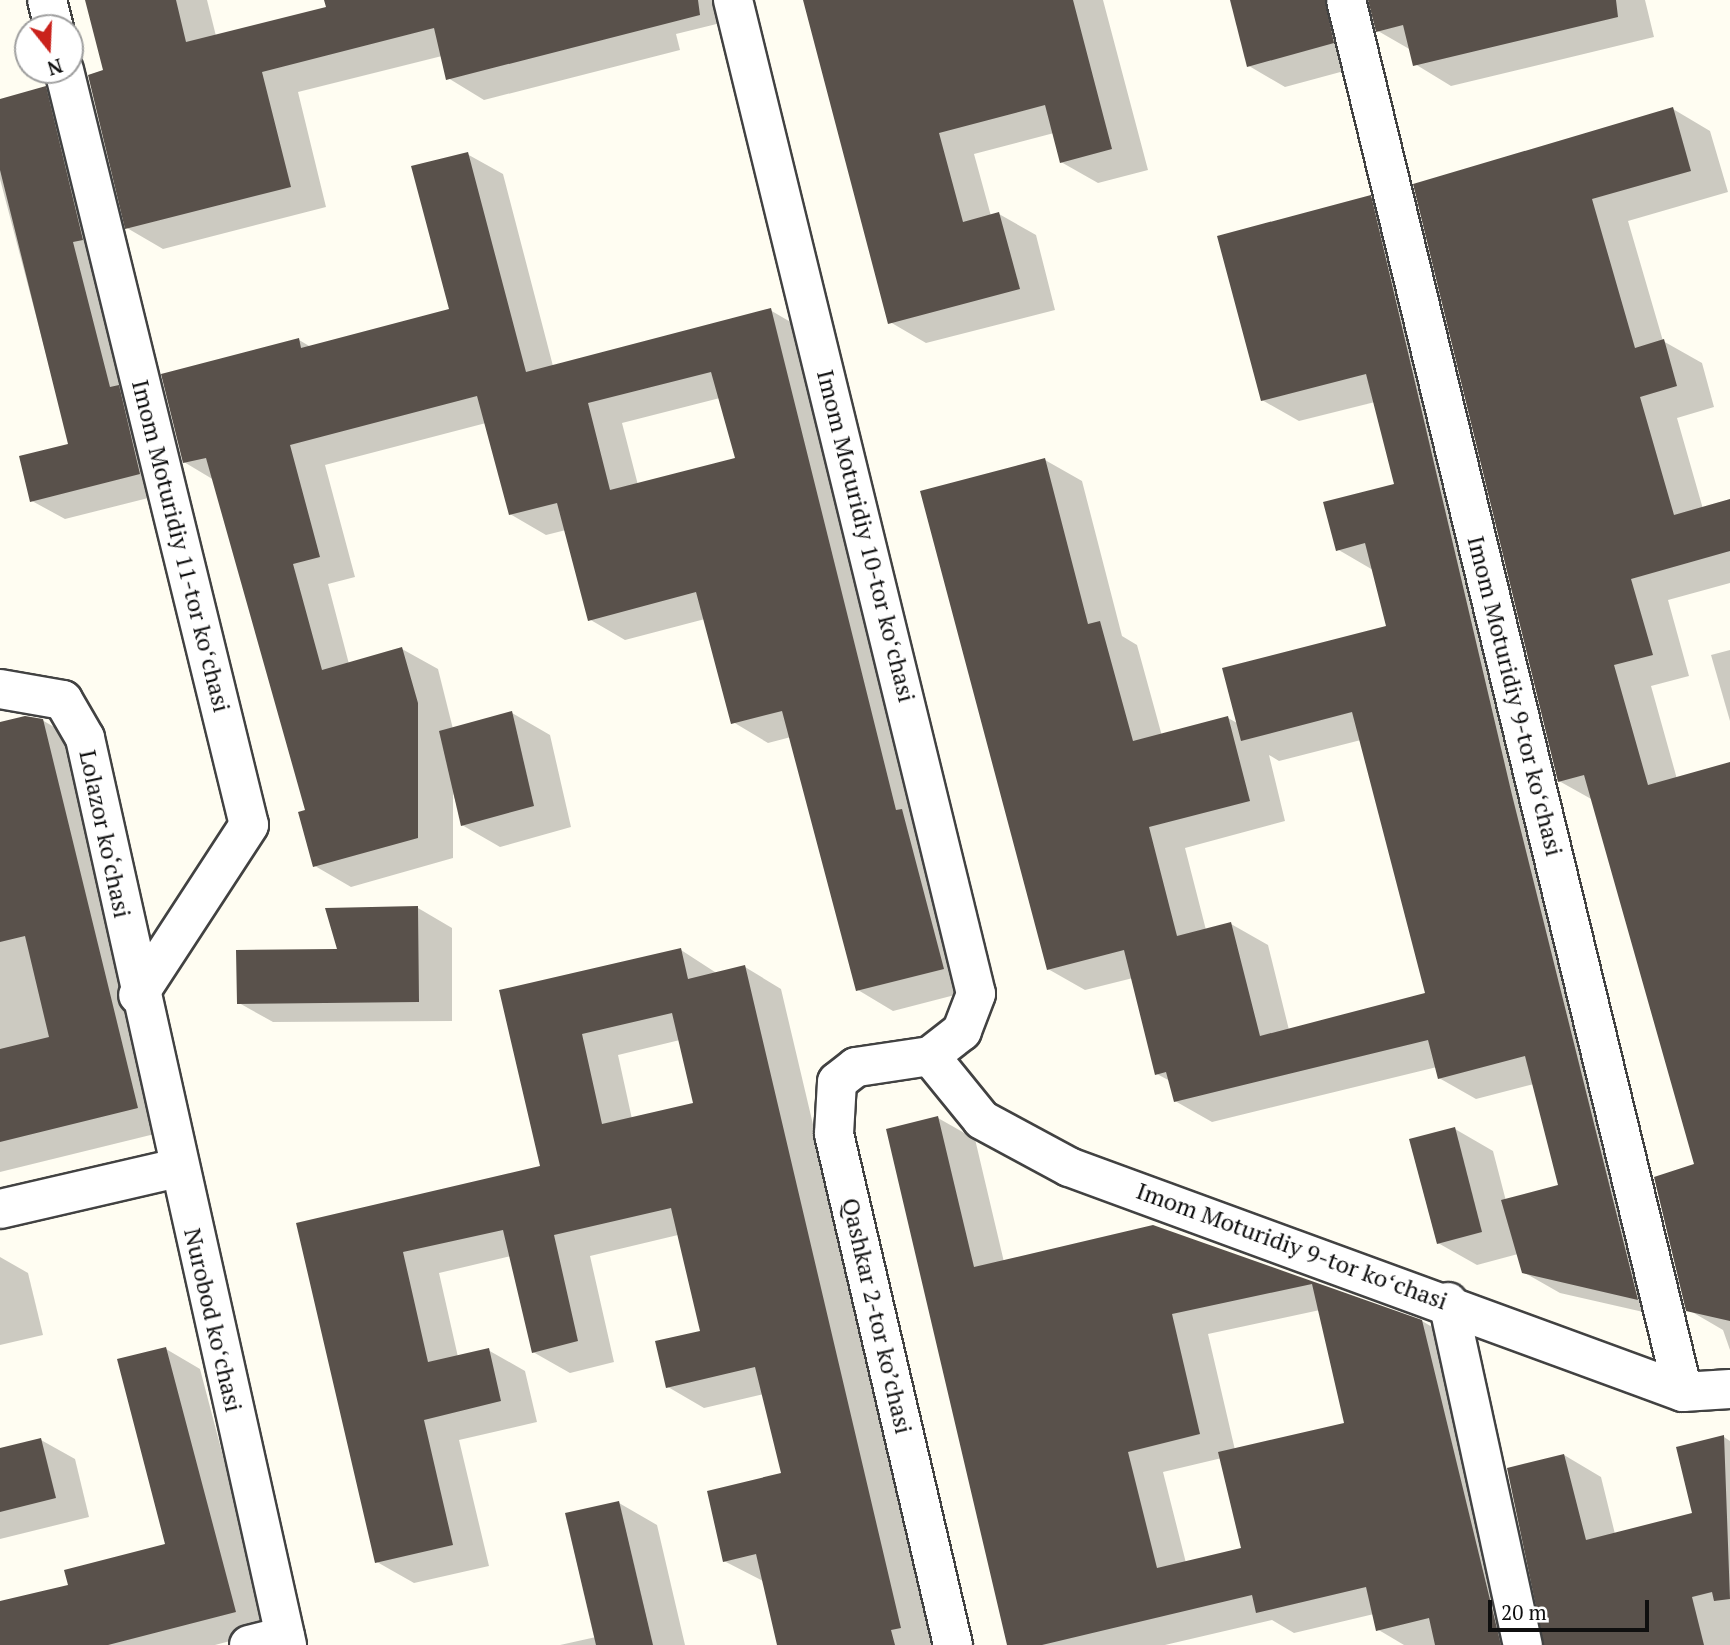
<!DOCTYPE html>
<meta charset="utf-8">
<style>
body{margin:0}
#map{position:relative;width:1730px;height:1645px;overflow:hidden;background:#fffdf2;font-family:"PT Serif",serif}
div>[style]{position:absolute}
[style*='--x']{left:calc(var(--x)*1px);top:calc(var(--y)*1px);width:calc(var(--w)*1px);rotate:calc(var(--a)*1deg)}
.shadow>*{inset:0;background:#0003}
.building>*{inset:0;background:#59514b}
.roads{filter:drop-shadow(2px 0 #424242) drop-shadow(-2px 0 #424242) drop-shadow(0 2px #424242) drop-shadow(0 -2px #424242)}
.street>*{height:38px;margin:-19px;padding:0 19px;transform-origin:19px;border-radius:19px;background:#fff}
span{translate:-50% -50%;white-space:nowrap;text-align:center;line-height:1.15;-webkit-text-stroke:7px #fff;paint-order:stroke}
.street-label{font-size:24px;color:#0f0f0f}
.north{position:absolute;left:14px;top:14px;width:70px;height:70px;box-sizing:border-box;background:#fff;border:2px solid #9f9f9f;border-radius:50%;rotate:162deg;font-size:19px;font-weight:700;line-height:28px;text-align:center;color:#0f0f0f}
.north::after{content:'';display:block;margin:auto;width:24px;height:32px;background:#ca221c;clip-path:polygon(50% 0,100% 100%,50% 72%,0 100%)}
.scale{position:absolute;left:1488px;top:1600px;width:161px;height:32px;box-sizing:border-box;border:4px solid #0f0f0f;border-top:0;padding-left:9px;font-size:21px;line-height:24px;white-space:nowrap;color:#0f0f0f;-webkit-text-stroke:5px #fff;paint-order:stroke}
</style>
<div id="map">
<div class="shadow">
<div style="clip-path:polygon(87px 0,207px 0,216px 36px,328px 8px,326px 0,736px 0,741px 18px,676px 34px,680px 50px,484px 100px,448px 78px,442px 56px,298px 92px,326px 207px,163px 249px,127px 228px,105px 72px)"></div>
<div style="clip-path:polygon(805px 0,1103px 0,1148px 170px,1098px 183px,1061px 162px,1054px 133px,974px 154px,991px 216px,999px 214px,1036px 235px,1055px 310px,926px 343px,890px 322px)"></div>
<div style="clip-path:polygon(1232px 0,1645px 0,1654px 37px,1451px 86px,1415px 64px,1411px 50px,1378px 31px,1370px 6px,1361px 16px,1370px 64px,1285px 87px,1249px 66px)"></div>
<div style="clip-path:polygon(45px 88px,78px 107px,172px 492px,65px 519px,32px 501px,70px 445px,0 179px,0 101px)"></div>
<div style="clip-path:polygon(1673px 109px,1710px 131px,1728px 192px,1628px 221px,1663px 341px,1702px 363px,1714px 407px,1677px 418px,1703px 509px,1730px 501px,1730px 583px,1668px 600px,1689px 676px,1651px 686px,1677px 779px,1730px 765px,1730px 1350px,1723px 1330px,1687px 1309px,1697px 1165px,1593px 800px,1559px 781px,1415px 185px)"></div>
<div style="clip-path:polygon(evenodd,467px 154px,503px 174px,553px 366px,770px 310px,806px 331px,978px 989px,893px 1011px,858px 990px,791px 737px,768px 743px,733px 722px,705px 619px,625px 640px,589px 619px,566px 530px,546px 535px,510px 514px,486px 423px,325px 465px,355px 577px,328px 584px,349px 664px,402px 649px,438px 669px,453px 729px,512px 713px,550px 735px,571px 827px,500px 847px,462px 825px,453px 792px,453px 858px,351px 887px,315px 866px,307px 812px,214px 480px,184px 462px,299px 340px,311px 347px,451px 310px,467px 154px,720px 398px,737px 459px,638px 485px,622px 423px,720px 398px)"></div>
<div style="clip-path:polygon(evenodd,1370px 197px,1407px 218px,1674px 1319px,1560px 1293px,1523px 1272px,1518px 1254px,1477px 1265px,1438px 1243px,1455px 1129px,1493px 1151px,1506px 1201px,1560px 1186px,1534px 1084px,1476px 1099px,1439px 1078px,1437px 1067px,1212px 1122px,1175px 1101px,1170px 1081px,1157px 1074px,1133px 978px,1085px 990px,1048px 969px,1045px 460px,1082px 481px,1122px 636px,1137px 645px,1162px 736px,1228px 718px,1239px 724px,1388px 627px,1373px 570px,1337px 549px,1397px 485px,1375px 402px,1299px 421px,1262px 400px,1370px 197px,1361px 740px,1428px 994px,1289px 1030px,1268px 945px,1231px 924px,1206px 930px,1185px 848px,1285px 821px,1269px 755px,1279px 761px,1361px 740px)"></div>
<div style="clip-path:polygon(1730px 650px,1730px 721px,1711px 655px)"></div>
<div style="clip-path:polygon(42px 720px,80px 742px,175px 1129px,0 1172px,0 724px)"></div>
<div style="clip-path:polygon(418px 908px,452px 928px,452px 1021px,273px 1022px,239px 1003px)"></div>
<div style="clip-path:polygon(evenodd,681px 950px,718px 974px,745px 967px,781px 989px,936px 1645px,779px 1645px,765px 1582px,724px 1561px,783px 1474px,764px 1394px,704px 1408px,668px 1387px,702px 1332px,678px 1235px,590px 1256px,614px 1362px,570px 1373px,533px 1352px,511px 1256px,439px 1273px,458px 1357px,488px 1350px,525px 1371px,537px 1422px,459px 1440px,489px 1566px,414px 1583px,377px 1562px,299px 1224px,542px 1167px,501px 991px,681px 950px,680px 1040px,695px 1104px,632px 1119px,618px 1055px,680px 1040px)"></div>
<div style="clip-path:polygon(evenodd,938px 1118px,975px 1139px,1004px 1262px,1153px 1227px,1422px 1321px,1459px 1343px,1531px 1645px,1404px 1645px,1377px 1629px,1374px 1614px,1294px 1633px,1272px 1620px,1165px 1645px,1009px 1645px,938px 1118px,1320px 1310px,1346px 1424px,1235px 1450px,1208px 1334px,1320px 1310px,938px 1118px,1222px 1458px,1243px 1549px,1186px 1563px,1163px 1472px,1222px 1458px)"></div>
<div style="clip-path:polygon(0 1257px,28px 1273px,43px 1335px,0 1345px)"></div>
<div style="clip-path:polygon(166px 1349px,200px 1369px,269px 1631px,215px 1645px,0 1645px,0 1603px,70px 1586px,167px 1545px)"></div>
<div style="clip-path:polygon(1724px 1437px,1730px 1441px,1730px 1645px,1545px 1645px,1564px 1455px,1601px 1477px,1615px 1534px,1694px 1514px,1678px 1449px)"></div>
<div style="clip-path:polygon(41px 1440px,75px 1459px,89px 1517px,0 1539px,0 1450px)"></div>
<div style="clip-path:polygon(619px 1503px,657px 1525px,685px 1645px,560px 1645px,596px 1637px)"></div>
</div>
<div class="building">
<div style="clip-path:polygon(85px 0,176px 0,186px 42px,326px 7px,324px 0,698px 0,700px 15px,446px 80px,434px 28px,262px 72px,291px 187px,125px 229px,88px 75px,103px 70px)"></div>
<div style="clip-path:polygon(803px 0,1073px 0,1112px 149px,1060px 163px,1045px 105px,939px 133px,963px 222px,999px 212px,1020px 289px,888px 324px)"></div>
<div style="clip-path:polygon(1230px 0,1325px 0,1334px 43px,1247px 67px)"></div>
<div style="clip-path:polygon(1368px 0,1616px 0,1618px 17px,1413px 66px,1403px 25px,1376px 32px)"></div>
<div style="clip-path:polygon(46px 86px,83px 240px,73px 242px,110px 387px,119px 385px,140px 474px,30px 502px,19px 456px,68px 444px,0 170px,0 99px)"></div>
<div style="clip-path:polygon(1673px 107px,1691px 171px,1592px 199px,1635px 348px,1664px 339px,1677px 386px,1640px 397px,1674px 515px,1730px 499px,1730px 551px,1631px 579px,1653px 655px,1614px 665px,1648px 785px,1730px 762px,1730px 1321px,1686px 1311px,1654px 1177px,1694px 1164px,1584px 775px,1558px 782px,1413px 184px)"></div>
<div style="clip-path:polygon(evenodd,468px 152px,526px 372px,771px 308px,896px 810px,902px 809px,944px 969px,856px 991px,782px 711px,731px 724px,696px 592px,588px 621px,557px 503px,509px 515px,477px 396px,290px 445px,320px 557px,293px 564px,322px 670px,402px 647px,418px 703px,418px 838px,313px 867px,298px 812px,305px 810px,206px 458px,183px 463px,161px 374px,299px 338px,301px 348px,449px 309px,411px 166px,468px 152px,711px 372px,735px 458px,610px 490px,588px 403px,711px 372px)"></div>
<div style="clip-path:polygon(1371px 195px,1512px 795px,1638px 1300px,1522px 1273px,1501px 1200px,1558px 1185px,1525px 1056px,1438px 1079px,1428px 1040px,1174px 1102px,1166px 1072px,1155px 1075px,1124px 950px,1047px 970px,920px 491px,1045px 458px,1088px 624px,1100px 621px,1133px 741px,1228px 716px,1250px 801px,1149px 827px,1177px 936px,1231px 922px,1260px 1036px,1425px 993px,1352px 712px,1241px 741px,1222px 668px,1386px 626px,1365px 543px,1336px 551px,1323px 502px,1394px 484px,1366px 374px,1261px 401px,1217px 236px)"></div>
<div style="clip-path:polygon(512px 711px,534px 806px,461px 826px,439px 731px)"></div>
<div style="clip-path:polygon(25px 716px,43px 719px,138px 1108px,0 1142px,0 1049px,49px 1037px,25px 936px,0 942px,0 722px)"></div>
<div style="clip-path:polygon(418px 906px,419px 1002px,237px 1004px,236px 950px,337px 949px,325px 908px)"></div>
<div style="clip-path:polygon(evenodd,681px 948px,688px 979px,745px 965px,901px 1628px,891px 1630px,895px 1645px,777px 1645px,756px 1554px,723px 1562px,707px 1491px,781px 1473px,755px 1367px,666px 1388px,655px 1341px,700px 1331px,671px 1208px,554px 1235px,578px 1341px,532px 1353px,503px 1230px,403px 1252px,428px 1362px,489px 1348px,501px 1401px,424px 1420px,453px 1545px,375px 1563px,296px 1223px,540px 1166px,499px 990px,681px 948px,672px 1013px,693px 1103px,602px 1124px,582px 1034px,672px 1013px)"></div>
<div style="clip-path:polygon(evenodd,938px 1116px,974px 1267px,1153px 1225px,1422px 1320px,1501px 1645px,1435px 1645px,1429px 1618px,1376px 1631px,1366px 1587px,1256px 1613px,1252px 1595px,1042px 1645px,1007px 1645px,886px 1129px,938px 1116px,1312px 1284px,1344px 1423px,1218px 1452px,1241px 1548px,1157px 1568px,1128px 1452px,1200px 1434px,1172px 1314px,1312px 1284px)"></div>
<div style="clip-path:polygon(1455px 1127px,1482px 1232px,1437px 1244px,1409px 1139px)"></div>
<div style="clip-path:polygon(166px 1347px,236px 1612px,108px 1645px,0 1645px,0 1601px,68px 1585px,64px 1570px,165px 1544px,117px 1359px)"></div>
<div style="clip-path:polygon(1724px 1435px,1730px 1599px,1714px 1601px,1712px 1592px,1692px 1597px,1704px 1645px,1544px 1645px,1507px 1468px,1564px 1454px,1586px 1540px,1692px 1513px,1676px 1447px)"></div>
<div style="clip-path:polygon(41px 1438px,56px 1498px,0 1512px,0 1448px)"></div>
<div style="clip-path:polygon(619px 1501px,653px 1645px,596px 1645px,565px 1513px)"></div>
</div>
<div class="roads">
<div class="street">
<div style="--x:47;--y:0;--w:29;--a:76"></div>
<div style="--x:733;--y:0;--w:1023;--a:76.26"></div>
<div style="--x:976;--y:994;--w:40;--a:111"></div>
<div style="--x:962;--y:1031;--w:41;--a:142"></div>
<div style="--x:1346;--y:0;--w:1432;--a:76.39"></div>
<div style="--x:64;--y:70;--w:777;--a:76.23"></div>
<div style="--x:249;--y:825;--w:203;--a:123.1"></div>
<div style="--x:0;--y:689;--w:64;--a:9.9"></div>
<div style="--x:63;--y:700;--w:44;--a:59.9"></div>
<div style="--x:85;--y:738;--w:929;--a:77.44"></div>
<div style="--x:930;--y:1056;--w:82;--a:50.9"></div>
<div style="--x:982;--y:1120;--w:99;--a:28.4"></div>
<div style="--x:1069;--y:1167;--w:654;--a:20.13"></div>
<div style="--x:1683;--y:1392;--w:47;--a:-3.7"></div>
<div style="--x:930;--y:1056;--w:75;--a:171.5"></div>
<div style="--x:856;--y:1067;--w:24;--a:142"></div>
<div style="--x:837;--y:1082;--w:52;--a:93.3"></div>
<div style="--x:834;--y:1134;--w:525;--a:76.89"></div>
<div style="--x:0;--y:1209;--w:183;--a:-13"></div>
<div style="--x:1448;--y:1302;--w:351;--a:77.7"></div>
<div style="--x:249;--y:1645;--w:37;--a:-14"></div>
</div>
</div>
<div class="street-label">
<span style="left:866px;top:536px;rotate:76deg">Imom Moturidiy 10-tor koʻchasi</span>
<span style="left:181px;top:546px;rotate:76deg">Imom Moturidiy 11-tor koʻchasi</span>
<span style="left:1515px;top:696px;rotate:76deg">Imom Moturidiy 9-tor koʻchasi</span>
<span style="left:105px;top:834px;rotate:78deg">Lolazor ko‘chasi</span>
<span style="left:1292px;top:1246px;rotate:20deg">Imom Moturidiy 9-tor koʻchasi</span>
<span style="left:877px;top:1316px;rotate:77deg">Qashkar 2-tor koʼchasi</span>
<span style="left:213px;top:1320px;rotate:77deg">Nurobod koʻchasi</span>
</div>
<div class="north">N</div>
<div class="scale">20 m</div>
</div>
